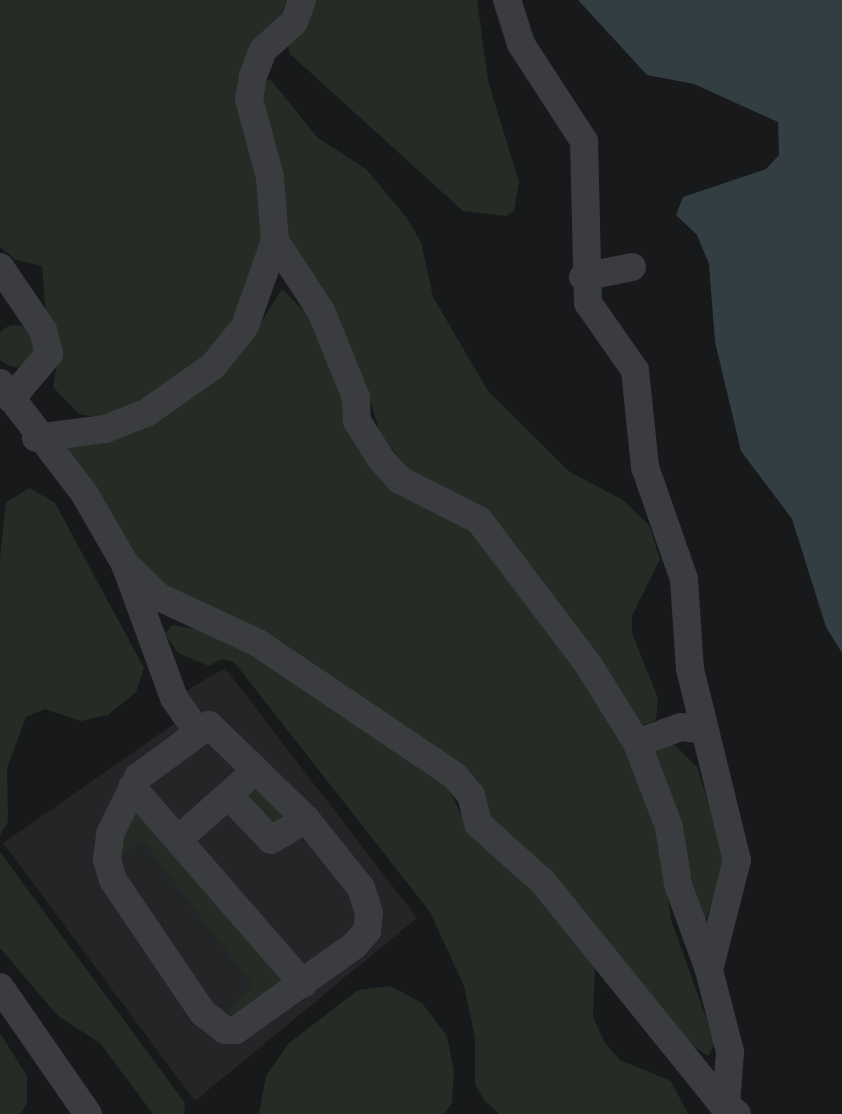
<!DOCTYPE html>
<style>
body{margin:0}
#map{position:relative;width:842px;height:1114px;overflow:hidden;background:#18191a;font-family:"Work Sans",sans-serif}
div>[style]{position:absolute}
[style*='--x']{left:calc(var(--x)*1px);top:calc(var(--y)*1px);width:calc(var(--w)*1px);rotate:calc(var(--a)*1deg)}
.built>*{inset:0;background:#242527}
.green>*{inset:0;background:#252c25}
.round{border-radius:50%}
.water>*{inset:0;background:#333e42}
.minor>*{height:28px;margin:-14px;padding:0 14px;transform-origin:14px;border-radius:14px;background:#3a3c3f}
span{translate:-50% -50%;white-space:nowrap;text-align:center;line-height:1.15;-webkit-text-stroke:5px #131415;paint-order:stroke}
</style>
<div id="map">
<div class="built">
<div style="clip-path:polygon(225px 668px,417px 918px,195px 1101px,3px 843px,177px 722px,174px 698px)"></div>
</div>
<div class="green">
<div style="clip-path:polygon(0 0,287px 0,279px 19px,255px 41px,263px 243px,235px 320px,204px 357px,141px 402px,100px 418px,79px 414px,53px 387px,59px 354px,46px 315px,42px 266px,16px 260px,0 247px)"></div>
<div style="clip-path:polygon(315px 0,477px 0,488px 81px,519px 182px,514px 211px,506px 216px,463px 211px,290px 54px,288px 45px)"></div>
<div style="clip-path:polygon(270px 79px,318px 138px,366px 169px,406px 217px,421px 242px,433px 297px,488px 391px,570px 472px,623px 500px,649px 525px,660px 559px,632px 616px,632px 633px,658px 698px,656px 720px,641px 726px,487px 512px,408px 470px,380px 433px,369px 397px,287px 240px,260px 86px)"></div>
<div style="clip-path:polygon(282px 289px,308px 315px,343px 396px,343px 419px,471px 529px,579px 670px,634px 759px,659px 828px,671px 920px,715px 1043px,708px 1056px,692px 1045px,553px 873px,490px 819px,477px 779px,170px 607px,64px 448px,102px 440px,255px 332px)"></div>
<div class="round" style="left:-5px;top:325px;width:42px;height:42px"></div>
<div style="clip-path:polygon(30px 488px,55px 503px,144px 668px,136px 692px,108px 715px,81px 721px,45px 709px,26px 717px,7px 768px,8px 822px,0 835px,0 558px,6px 502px)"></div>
<div style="clip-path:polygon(173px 625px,223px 635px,445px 780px,469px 832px,536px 889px,595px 969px,593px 1017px,605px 1043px,620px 1060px,671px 1081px,688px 1114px,499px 1114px,484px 1100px,475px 1084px,475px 1038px,464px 986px,430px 912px,234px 662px,222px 659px,209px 666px,178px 653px,165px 634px)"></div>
<div style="clip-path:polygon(671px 741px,697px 767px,726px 860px,705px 921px,653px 754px,655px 744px)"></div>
<div style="clip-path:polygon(253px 786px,284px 813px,274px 826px,245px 795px)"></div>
<div style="clip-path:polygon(137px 813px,284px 979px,239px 1020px,228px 1012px,252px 984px,143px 841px,120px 856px,115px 836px)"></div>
<div style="clip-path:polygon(0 852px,185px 1103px,184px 1114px,153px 1114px,100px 1043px,58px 1016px,0 948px)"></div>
<div style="clip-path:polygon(390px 986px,422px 1003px,447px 1036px,454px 1072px,452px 1103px,444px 1114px,259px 1114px,266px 1076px,288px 1044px,358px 990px)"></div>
<div style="clip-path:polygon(0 1033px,27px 1076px,27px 1104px,20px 1114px,0 1114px)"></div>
</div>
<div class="water">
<div style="clip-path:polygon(578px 0,842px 0,842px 653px,826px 627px,792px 519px,741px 451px,715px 342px,709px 264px,697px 235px,676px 215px,683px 197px,766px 169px,779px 155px,778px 122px,694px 84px,647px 75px)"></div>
</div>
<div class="minor">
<div style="--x:507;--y:0;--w:46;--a:72.3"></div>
<div style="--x:521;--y:44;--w:116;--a:57"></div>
<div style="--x:584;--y:141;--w:162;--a:88.6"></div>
<div style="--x:588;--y:303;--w:82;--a:55"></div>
<div style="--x:635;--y:370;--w:98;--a:84.1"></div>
<div style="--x:645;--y:467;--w:119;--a:70.8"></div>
<div style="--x:684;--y:579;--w:90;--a:86.2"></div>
<div style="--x:690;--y:669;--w:197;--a:76.2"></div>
<div style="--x:737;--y:860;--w:114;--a:104.3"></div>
<div style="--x:275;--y:241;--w:84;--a:56.7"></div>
<div style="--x:321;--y:311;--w:93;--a:67.9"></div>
<div style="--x:356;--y:397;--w:24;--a:88"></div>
<div style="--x:357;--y:421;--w:45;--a:57.7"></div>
<div style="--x:381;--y:459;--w:28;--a:48"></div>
<div style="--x:400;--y:480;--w:89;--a:26.9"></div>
<div style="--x:479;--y:520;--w:181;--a:52.9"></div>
<div style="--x:588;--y:664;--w:93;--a:58.2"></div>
<div style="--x:637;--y:743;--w:90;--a:69.1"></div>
<div style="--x:669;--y:827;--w:58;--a:81"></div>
<div style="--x:678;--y:884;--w:91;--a:70.2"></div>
<div style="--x:709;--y:970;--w:85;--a:75.6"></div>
<div style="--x:730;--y:1052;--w:53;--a:94.3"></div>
<div style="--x:726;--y:1105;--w:14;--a:39"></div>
<div style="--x:0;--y:267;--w:76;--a:55.7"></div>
<div style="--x:43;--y:330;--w:25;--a:76"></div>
<div style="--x:49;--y:354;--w:59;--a:130.2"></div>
<div style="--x:583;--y:277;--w:50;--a:-11.5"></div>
<div style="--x:0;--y:383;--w:138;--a:52.6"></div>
<div style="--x:84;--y:493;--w:82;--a:60"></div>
<div style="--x:125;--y:564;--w:143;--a:69.9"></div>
<div style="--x:174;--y:698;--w:39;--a:55"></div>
<div style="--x:36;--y:438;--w:70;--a:-7.4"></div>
<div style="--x:105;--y:429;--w:44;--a:-21.3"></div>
<div style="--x:146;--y:413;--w:82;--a:-35"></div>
<div style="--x:213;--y:366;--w:51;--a:-51.3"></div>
<div style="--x:245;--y:326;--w:90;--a:-70.6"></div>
<div style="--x:275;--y:241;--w:64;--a:-94.5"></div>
<div style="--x:270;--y:177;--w:81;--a:-105.1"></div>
<div style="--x:249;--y:99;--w:23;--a:-80"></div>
<div style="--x:253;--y:76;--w:28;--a:-69"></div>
<div style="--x:263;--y:50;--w:42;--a:-42.1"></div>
<div style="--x:294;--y:22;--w:23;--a:-70"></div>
<div style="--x:125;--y:564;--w:47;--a:44.1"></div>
<div style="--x:159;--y:597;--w:109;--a:24.9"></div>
<div style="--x:258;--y:643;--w:238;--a:34"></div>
<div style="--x:455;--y:776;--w:25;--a:50"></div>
<div style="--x:471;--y:795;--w:30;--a:76"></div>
<div style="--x:478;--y:824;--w:87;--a:41.7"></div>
<div style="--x:543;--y:882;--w:298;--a:51.1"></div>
<div style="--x:209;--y:725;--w:135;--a:44.1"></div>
<div style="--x:306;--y:819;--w:88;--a:51.4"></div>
<div style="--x:361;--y:888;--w:25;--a:72"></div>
<div style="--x:369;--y:912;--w:19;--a:96"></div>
<div style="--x:367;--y:931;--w:18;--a:131"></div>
<div style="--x:355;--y:945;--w:146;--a:144.5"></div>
<div style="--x:236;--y:1030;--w:11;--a:180"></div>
<div style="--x:225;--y:1030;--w:28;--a:-142"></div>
<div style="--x:203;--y:1013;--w:161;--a:-124.1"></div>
<div style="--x:113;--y:880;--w:21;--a:-107"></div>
<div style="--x:107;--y:860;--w:26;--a:-83"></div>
<div style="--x:110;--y:834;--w:64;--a:-63.8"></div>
<div style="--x:138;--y:777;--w:88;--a:-36.2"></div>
<div style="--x:637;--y:743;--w:47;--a:-20"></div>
<div style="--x:681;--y:727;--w:23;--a:7"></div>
<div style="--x:132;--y:787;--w:261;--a:49"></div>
<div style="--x:228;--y:795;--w:62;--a:46.3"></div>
<div style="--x:271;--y:840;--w:41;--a:-31"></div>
<div style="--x:181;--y:837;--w:81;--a:-41.5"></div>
<div style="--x:0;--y:987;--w:155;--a:55.3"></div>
</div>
</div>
